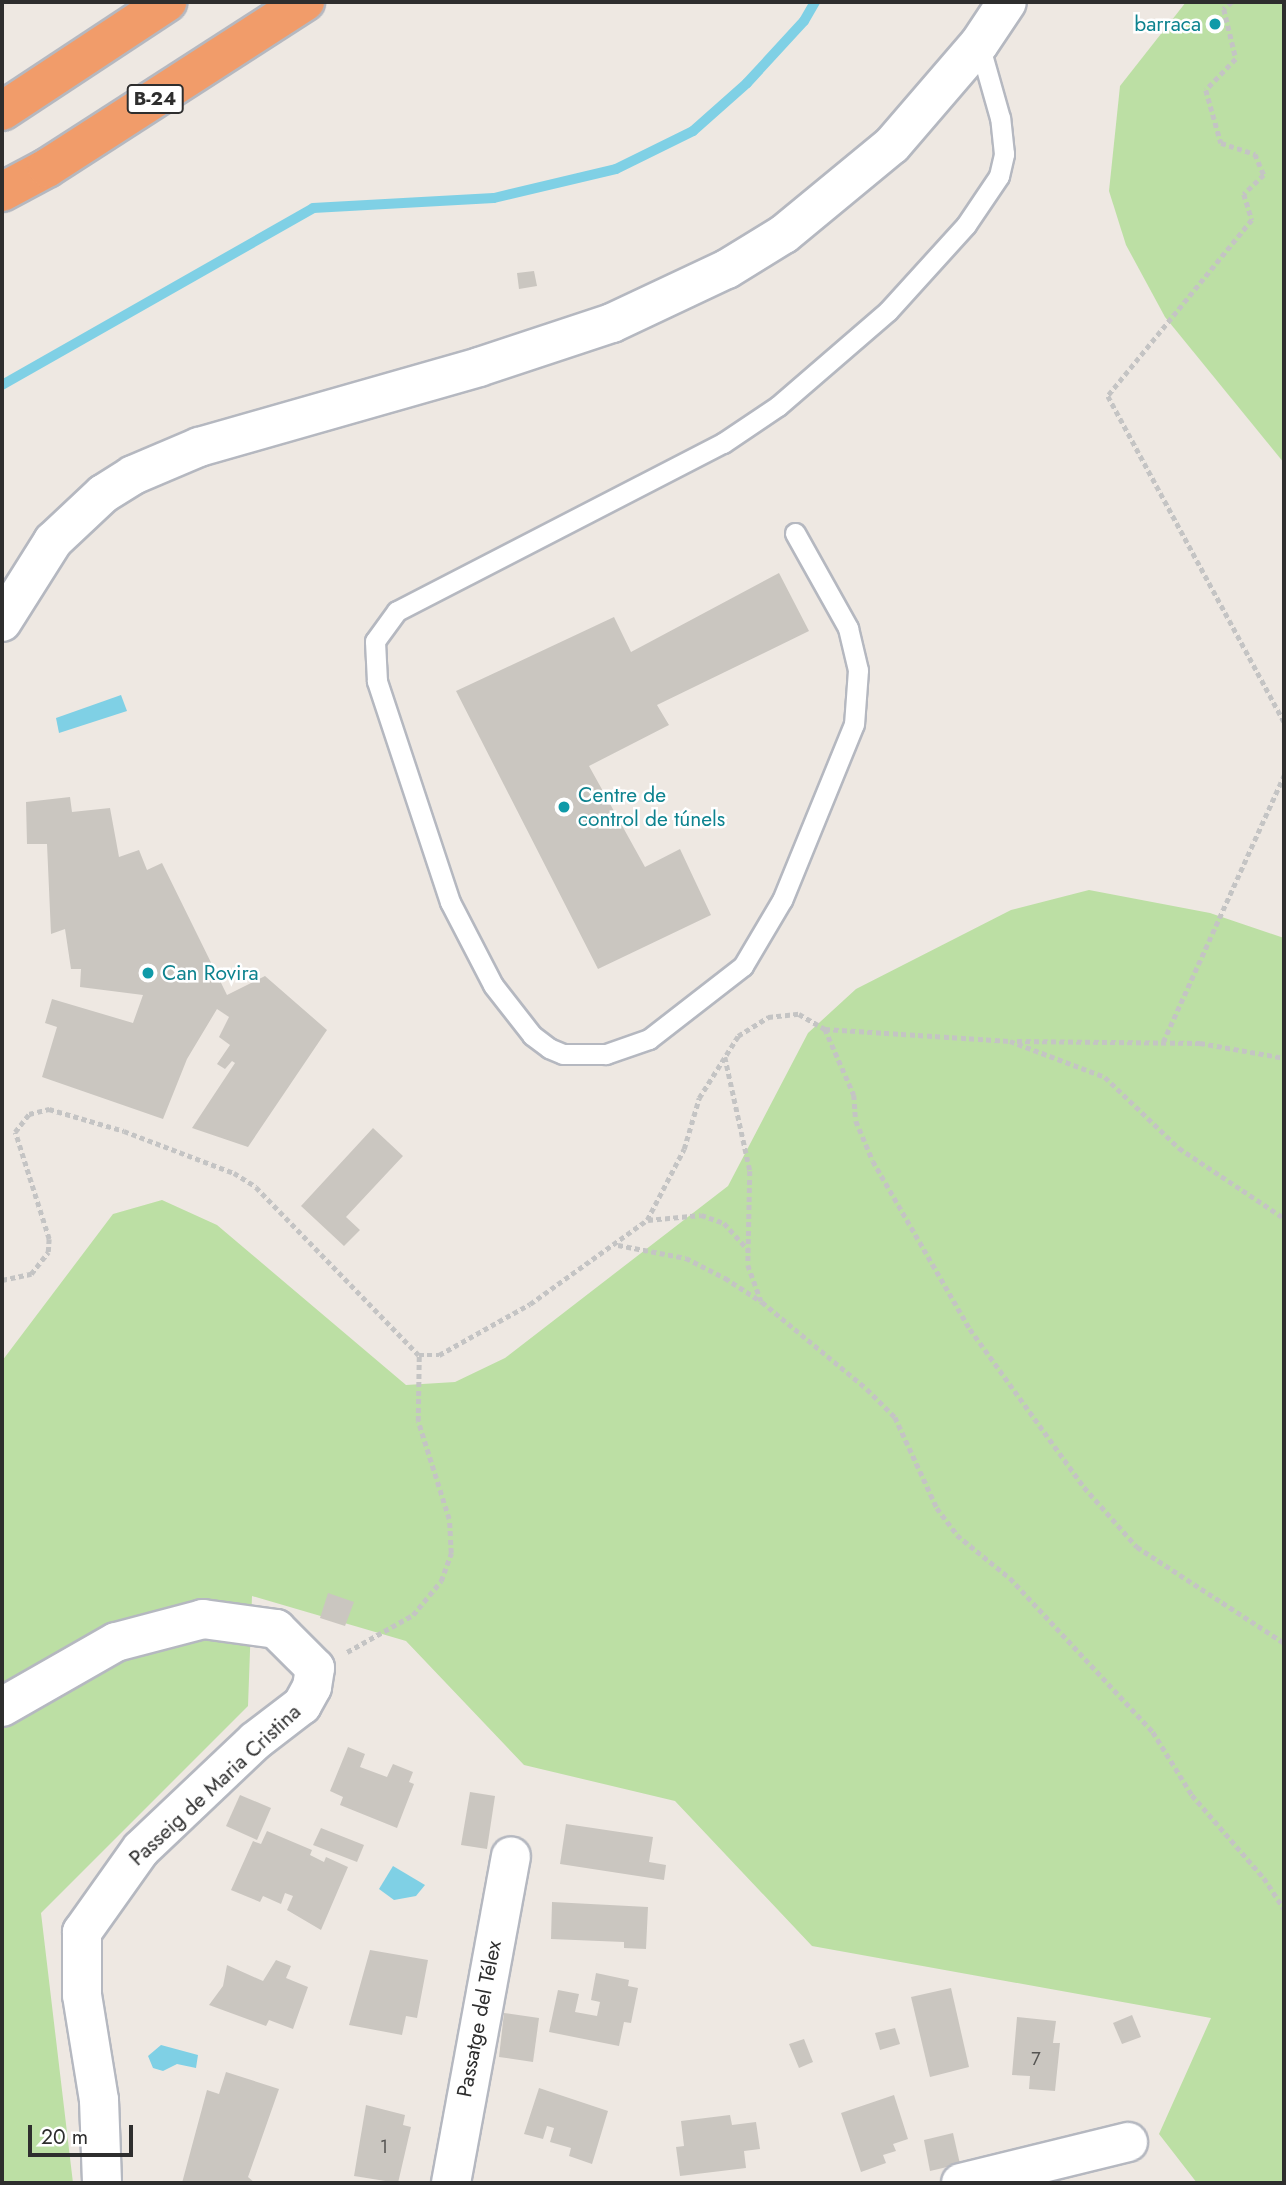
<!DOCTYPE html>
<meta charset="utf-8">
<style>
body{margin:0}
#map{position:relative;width:1286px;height:2185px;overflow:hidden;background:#eee8e2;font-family:Jost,sans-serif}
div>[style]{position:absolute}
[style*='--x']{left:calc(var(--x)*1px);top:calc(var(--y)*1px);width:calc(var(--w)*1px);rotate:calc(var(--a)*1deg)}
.green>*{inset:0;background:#bcdfa4}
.water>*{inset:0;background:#7fd0e5}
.stream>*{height:10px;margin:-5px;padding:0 5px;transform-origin:5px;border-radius:5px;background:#7fd0e5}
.building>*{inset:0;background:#cac6c0}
.path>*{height:4.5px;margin-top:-2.25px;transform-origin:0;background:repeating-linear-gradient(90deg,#c4c4c4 0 5px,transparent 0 8.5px)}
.roads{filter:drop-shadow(2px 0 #b5b8c0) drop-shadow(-2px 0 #b5b8c0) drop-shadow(0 2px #b5b8c0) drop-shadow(0 -2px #b5b8c0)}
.lane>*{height:19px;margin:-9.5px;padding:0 9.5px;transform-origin:9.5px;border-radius:9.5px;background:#fff}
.street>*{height:38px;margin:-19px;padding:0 19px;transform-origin:19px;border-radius:19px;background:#fff}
.secondary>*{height:38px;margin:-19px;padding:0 19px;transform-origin:19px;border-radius:19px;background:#fff}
.highway>*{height:38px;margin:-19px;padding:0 19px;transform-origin:19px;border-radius:19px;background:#f19c6a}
.dots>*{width:19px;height:19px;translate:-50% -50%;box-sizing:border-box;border:4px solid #fff;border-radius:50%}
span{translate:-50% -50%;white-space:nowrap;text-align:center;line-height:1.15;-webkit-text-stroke:5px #fff;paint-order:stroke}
.number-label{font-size:18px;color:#555452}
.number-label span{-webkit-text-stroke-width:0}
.shield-label span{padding:2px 5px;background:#fff;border:2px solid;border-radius:5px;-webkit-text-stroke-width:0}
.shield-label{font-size:19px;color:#2e2e2e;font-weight:700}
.culture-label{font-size:21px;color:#0d838f}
.right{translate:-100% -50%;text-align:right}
.left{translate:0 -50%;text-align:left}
.street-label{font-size:21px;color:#2e2e2e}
.frame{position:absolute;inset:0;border:4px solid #2e2e2e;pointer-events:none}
.scale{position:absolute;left:28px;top:2125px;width:105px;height:32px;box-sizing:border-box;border:4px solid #2e2e2e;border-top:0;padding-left:9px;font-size:21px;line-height:24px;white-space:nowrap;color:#2e2e2e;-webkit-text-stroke:5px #fff;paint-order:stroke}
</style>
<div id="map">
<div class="green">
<div style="clip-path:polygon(1186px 2px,1284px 2px,1284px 463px,1165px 317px,1126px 245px,1109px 191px,1120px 86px)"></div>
<div style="clip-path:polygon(1089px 890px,1210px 913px,1284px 938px,1284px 2183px,1197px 2183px,1159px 2134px,1211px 2018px,812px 1946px,675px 1801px,524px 1765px,406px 1641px,252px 1596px,248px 1706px,41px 1913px,73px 2183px,2px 2183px,2px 1361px,113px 1214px,162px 1200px,217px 1225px,406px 1385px,455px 1382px,505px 1358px,728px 1186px,808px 1033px,856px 989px,1011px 910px)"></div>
</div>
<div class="water">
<div style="clip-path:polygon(121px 695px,127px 711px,59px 733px,56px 718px)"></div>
<div style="clip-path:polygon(393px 1866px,425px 1885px,416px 1896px,394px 1900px,379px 1889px)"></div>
<div style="clip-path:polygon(161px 2045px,198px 2055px,196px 2068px,177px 2064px,163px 2071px,153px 2068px,148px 2056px)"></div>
</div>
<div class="stream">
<div style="--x:2;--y:385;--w:358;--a:-29.6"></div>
<div style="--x:313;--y:208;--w:181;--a:-3.2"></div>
<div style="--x:494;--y:198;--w:125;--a:-13.4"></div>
<div style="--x:616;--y:169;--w:86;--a:-26.3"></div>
<div style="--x:693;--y:131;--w:72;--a:-41.6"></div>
<div style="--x:747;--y:83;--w:84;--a:-47.4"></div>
<div style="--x:804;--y:21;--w:22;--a:-60"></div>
</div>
<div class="building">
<div style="clip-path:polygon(534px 271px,537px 286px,519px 289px,517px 273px)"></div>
<div style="clip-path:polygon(779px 573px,809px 631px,657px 705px,669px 725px,589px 766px,645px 867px,680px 849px,711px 915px,598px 969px,456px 691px,614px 617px,631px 652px)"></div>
<div style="clip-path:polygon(70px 797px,72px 812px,110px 808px,119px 857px,139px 850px,147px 870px,162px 863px,227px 995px,265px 976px,327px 1030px,248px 1147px,192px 1128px,235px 1063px,232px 1061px,225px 1069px,217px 1064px,230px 1045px,219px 1037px,229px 1017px,217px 1009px,187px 1059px,163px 1119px,42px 1077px,57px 1027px,45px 1023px,52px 999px,133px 1023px,143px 995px,80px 987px,81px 969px,71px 969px,65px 929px,51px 934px,47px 844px,27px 844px,26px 802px)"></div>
<div style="clip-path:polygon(373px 1128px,403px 1156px,346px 1217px,360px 1230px,344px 1246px,301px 1206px)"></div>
<div style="clip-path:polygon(328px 1593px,354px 1602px,345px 1626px,320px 1618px)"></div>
<div style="clip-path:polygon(348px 1747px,365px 1754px,360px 1767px,387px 1777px,393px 1764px,413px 1772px,409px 1782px,414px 1784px,397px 1828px,340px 1805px,343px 1797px,330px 1791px)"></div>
<div style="clip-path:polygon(470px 1792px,495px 1796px,487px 1849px,461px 1845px)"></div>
<div style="clip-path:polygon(240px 1795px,271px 1808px,257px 1840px,226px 1826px)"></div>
<div style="clip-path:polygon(566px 1824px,653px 1837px,649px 1862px,666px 1865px,664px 1880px,560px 1864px)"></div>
<div style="clip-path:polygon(321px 1828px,364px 1845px,357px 1862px,313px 1845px)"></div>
<div style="clip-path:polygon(267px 1831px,312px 1850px,310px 1855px,324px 1862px,326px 1857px,348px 1867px,321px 1930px,287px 1910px,293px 1896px,285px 1893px,281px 1904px,263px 1896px,260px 1902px,231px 1890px,253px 1841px,261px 1844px)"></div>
<div style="clip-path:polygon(552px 1902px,648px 1907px,646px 1949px,624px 1948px,624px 1942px,551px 1939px)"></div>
<div style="clip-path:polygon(370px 1950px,428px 1960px,417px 2018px,406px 2016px,402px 2035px,349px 2025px)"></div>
<div style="clip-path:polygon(276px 1960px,291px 1966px,286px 1978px,308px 1987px,293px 2029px,269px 2020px,266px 2026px,209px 2005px,223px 1986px,227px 1965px,263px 1981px)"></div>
<div style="clip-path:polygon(596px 1973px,629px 1980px,628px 1986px,638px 1988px,631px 2023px,624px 2022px,619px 2046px,549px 2032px,558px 1990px,579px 1994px,575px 2012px,597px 2016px,600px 2002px,591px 2000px)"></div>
<div style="clip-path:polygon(951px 1988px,969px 2067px,930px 2077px,911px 1997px)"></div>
<div style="clip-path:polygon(504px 2013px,539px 2018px,533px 2062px,499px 2057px)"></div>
<div style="clip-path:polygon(1132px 2015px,1141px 2037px,1122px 2044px,1113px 2023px)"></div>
<div style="clip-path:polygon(1017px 2017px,1056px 2021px,1053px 2043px,1060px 2043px,1055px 2091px,1029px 2089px,1030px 2076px,1012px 2075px)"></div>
<div style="clip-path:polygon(895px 2028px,900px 2044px,880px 2050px,875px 2033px)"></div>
<div style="clip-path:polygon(804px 2039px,813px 2062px,799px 2068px,789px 2044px)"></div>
<div style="clip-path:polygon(226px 2072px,279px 2089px,248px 2177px,255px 2183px,182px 2183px,207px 2090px,219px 2094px)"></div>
<div style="clip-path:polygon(539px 2088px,608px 2111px,592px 2164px,569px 2156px,571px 2148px,550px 2142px,554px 2128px,547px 2126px,543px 2139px,524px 2134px)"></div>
<div style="clip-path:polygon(894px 2095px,908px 2139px,893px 2144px,896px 2151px,883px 2155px,886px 2163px,861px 2172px,841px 2113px)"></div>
<div style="clip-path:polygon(366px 2105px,405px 2115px,403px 2125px,411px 2127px,398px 2183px,354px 2176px)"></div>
<div style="clip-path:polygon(730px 2115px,732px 2125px,756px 2122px,760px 2149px,744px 2151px,746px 2168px,680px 2176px,676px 2147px,684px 2146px,681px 2121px)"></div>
<div style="clip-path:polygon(953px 2133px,960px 2164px,930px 2171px,924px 2140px)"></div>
</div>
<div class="path">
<div style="--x:1232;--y:2;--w:11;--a:139"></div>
<div style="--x:1224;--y:9;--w:51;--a:76.5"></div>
<div style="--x:1236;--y:59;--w:43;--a:134.1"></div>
<div style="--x:1206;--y:90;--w:55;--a:74.2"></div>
<div style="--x:1221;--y:143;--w:36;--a:18"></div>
<div style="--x:1255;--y:154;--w:23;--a:67"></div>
<div style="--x:1264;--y:175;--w:28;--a:136"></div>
<div style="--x:1244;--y:194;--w:27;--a:73"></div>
<div style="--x:1252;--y:220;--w:227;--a:129.3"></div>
<div style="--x:1108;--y:396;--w:370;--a:61.6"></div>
<div style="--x:825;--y:1029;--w:72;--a:66.3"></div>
<div style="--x:854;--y:1095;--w:26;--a:86"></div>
<div style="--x:856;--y:1121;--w:43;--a:67"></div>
<div style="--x:873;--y:1161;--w:194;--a:60"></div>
<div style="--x:970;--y:1329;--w:195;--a:54.2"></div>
<div style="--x:1084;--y:1487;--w:80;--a:48.5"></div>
<div style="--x:1137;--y:1547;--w:176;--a:33.1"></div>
<div style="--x:1017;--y:1041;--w:183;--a:0.6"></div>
<div style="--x:1200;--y:1043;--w:85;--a:10.1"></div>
<div style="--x:1163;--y:1042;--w:293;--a:-65.6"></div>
<div style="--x:725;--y:1057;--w:117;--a:77.6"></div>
<div style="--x:750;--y:1171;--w:94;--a:91.2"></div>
<div style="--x:748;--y:1265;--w:38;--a:70"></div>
<div style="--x:648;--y:1220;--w:53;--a:-5.4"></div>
<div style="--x:701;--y:1215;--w:24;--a:19"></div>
<div style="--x:724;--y:1223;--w:36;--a:48"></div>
<div style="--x:618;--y:1245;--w:69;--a:10.8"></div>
<div style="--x:686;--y:1258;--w:44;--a:27.1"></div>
<div style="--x:725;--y:1278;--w:44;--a:33"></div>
<div style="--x:762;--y:1302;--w:136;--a:39.6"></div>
<div style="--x:867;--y:1389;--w:40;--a:45"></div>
<div style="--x:895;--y:1417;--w:100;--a:65.2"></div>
<div style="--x:937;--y:1508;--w:34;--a:53"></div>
<div style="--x:957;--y:1535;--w:68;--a:39.1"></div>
<div style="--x:1010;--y:1578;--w:210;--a:47.1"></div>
<div style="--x:1153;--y:1732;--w:74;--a:58.2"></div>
<div style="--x:1192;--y:1795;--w:110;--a:49.1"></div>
<div style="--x:1264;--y:1878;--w:37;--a:57"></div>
<div style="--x:2;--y:1280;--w:30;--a:-12"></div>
<div style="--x:31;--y:1274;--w:28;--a:-52"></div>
<div style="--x:48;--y:1252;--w:13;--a:-86"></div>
<div style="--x:49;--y:1239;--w:112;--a:-107.6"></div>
<div style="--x:15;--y:1132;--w:23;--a:-52"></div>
<div style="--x:29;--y:1114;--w:21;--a:-14"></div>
<div style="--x:49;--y:1109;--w:78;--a:16.3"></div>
<div style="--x:124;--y:1131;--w:118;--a:20.9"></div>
<div style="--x:234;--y:1173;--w:26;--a:32"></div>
<div style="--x:256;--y:1187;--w:234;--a:45.9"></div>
<div style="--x:419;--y:1355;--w:20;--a:0"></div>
<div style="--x:439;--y:1355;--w:104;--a:-29.3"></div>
<div style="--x:530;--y:1304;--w:144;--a:-35.7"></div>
<div style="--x:647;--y:1220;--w:80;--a:-62.5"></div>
<div style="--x:684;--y:1149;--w:53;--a:-73.6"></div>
<div style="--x:699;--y:1098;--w:73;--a:-57.8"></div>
<div style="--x:738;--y:1036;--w:36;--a:-32"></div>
<div style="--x:768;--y:1017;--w:31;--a:-6"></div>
<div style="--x:799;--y:1014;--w:30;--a:30"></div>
<div style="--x:825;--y:1029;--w:185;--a:3.7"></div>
<div style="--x:1010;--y:1041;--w:102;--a:20.8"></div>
<div style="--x:1105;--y:1077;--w:103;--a:43.8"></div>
<div style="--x:1179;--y:1148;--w:126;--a:33.7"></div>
<div style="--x:347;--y:1652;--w:76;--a:-29.3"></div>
<div style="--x:413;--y:1615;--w:44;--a:-50.5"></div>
<div style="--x:441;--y:1581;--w:30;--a:-70"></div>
<div style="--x:451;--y:1553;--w:34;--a:-93"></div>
<div style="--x:449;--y:1519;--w:103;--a:-107.6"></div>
<div style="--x:418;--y:1421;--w:66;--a:-89.1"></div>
</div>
<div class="roads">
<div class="lane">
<div style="--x:795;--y:533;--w:109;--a:60.8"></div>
<div style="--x:848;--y:628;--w:43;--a:76.6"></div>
<div style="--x:858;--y:670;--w:54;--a:94.2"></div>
<div style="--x:854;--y:724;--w:190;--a:112.2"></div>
<div style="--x:782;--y:900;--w:77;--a:120.6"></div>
<div style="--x:743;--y:966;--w:119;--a:142.2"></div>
<div style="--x:649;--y:1039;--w:46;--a:160.8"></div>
<div style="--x:606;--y:1054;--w:43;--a:180"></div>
<div style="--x:563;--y:1054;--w:15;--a:-157"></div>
<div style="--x:549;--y:1048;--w:21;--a:-143"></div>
<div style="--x:532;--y:1035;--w:63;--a:-128"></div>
<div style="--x:493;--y:985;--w:93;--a:-117.4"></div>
<div style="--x:450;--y:902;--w:233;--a:-108.3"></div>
<div style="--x:377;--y:681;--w:40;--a:-92.9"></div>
<div style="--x:375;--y:641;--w:37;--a:-54"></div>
<div style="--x:397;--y:611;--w:367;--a:-27.3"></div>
<div style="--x:723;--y:443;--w:66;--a:-33.9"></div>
<div style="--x:778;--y:406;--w:145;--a:-40.8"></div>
<div style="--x:888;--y:311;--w:116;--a:-47.8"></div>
<div style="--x:966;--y:225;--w:59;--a:-56"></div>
<div style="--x:999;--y:176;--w:23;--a:-77"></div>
<div style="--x:1004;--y:154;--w:36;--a:-96"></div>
<div style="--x:1000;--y:118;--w:77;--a:-105.8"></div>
</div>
<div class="street">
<div style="--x:2;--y:1707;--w:131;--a:-29.7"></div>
<div style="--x:116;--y:1642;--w:90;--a:-14.8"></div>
<div style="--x:203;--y:1619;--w:74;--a:7.8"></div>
<div style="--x:276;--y:1629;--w:55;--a:45"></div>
<div style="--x:315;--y:1668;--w:19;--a:99"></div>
<div style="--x:312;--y:1687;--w:21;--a:119"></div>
<div style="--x:302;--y:1705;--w:59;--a:142.5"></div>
<div style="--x:255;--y:1741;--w:157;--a:136.5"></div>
<div style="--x:141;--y:1849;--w:102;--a:125.4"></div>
<div style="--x:82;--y:1932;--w:63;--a:90"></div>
<div style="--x:82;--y:1995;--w:106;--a:80.8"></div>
<div style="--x:99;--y:2100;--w:83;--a:87.9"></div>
<div style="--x:451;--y:2183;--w:332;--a:-79.6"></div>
<div style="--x:961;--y:2183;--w:172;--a:-13.8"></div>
</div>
<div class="secondary">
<div style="--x:2;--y:622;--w:96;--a:-57.8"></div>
<div style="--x:53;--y:541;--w:69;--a:-43.2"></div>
<div style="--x:103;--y:494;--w:36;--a:-32"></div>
<div style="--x:133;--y:475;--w:72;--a:-23"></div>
<div style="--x:199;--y:447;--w:291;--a:-15.9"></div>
<div style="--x:479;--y:367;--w:140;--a:-18.3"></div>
<div style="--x:612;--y:323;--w:127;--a:-25.2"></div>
<div style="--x:727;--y:269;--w:67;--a:-31.6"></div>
<div style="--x:784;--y:234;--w:140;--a:-39.5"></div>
<div style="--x:892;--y:145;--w:133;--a:-49.3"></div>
<div style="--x:979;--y:44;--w:50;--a:-56.3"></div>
</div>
<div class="highway">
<div style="--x:2;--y:111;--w:198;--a:-33.4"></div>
<div style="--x:2;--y:192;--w:51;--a:-28.1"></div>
<div style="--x:47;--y:168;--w:307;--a:-32.8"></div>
</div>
</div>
<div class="dots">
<div style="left:1215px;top:24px;background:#0f9aa8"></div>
<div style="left:564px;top:807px;background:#0f9aa8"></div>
<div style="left:148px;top:973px;background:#0f9aa8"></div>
</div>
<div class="number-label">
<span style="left:1036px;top:2059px">7</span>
<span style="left:384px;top:2147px">1</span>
</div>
<div class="shield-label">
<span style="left:155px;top:99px">B-24</span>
</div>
<div class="culture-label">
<span class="right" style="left:1201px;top:24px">barraca</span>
<span class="left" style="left:578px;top:807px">Centre de<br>control de túnels</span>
<span class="left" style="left:162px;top:973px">Can Rovira</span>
</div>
<div class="street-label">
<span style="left:215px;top:1785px;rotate:-43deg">Passeig de Maria Cristina</span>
<span style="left:479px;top:2019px;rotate:-79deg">Passatge del Télex</span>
</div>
<div class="frame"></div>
<div class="scale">20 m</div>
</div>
